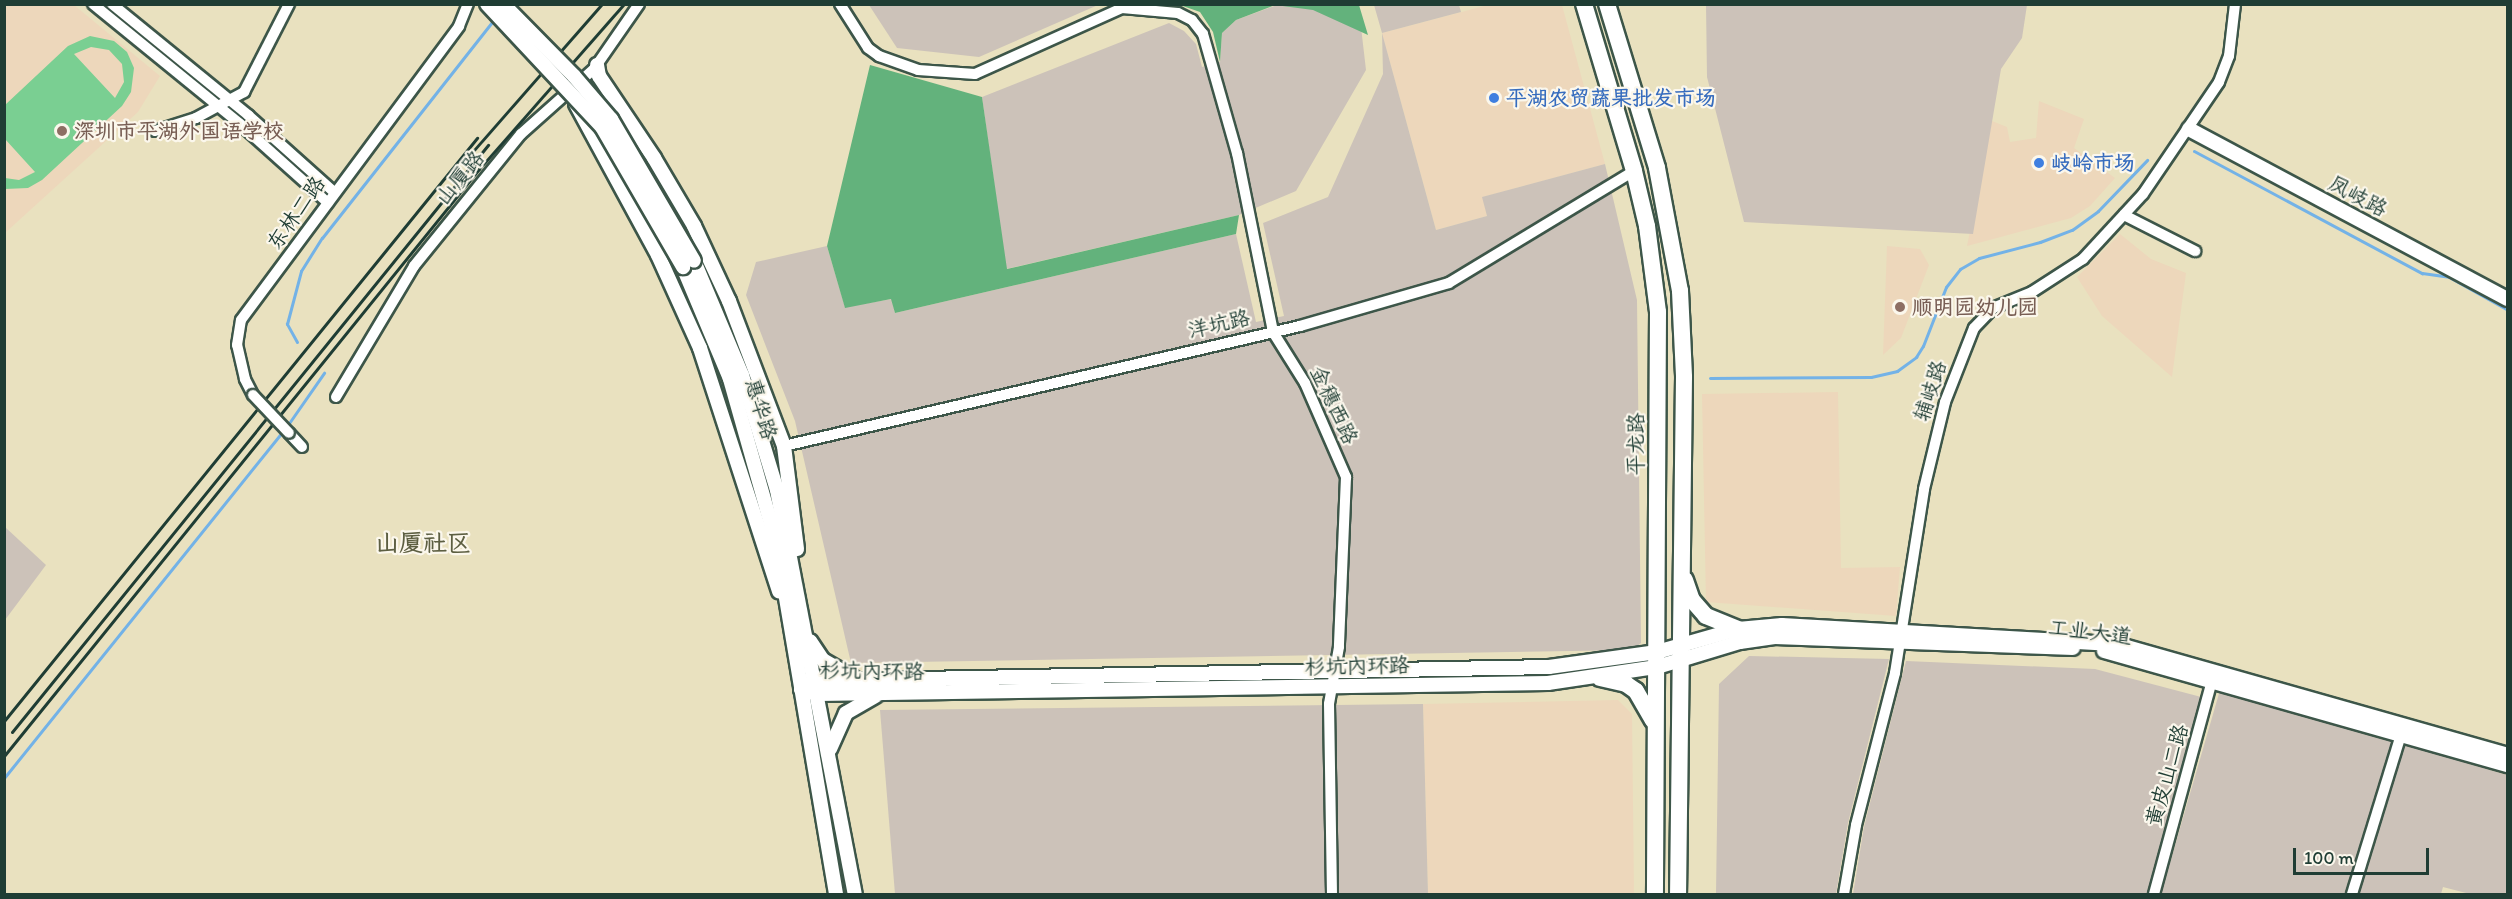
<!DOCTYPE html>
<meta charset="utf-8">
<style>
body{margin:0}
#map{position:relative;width:2512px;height:899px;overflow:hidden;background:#e9e1bf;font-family:Itim,"LXGW WenKai TC",sans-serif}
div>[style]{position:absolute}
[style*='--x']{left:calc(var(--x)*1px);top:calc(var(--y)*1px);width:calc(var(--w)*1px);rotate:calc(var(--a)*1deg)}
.built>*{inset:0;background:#edd7bb}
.industrial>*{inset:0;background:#ccc2b9}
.green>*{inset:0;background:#7acf92}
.forest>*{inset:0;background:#63b27c}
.stream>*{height:3px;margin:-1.5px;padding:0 1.5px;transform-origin:1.5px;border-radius:1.5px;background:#73b2e7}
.roads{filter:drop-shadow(2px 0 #3d5649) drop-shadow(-2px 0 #3d5649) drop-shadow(0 2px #3d5649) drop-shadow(0 -2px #3d5649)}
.street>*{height:10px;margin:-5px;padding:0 5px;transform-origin:5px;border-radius:5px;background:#fff}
.secondary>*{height:14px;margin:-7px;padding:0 7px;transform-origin:7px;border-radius:7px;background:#fff}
.primary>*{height:16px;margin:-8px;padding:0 8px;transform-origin:8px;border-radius:8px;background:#fff}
.rail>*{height:3px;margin:-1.5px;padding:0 1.5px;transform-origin:1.5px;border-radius:1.5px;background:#1f3d34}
.bridges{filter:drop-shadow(2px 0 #3d5649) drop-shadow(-2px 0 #3d5649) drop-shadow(0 2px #3d5649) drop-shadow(0 -2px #3d5649)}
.street-bridge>*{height:10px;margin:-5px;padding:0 5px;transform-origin:5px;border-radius:5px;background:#fff}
.secondary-bridge>*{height:14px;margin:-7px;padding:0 7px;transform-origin:7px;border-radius:7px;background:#fff}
.dots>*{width:16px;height:16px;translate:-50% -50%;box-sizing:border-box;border:3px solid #fbf7ec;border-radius:50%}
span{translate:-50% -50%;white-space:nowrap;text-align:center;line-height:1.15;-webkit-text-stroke:4.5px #fbf7ec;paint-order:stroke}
.shop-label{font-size:21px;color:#366cbe;font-weight:700}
.left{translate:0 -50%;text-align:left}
.education-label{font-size:21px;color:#785e54;font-weight:700}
.street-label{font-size:21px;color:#1f3d34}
.quarter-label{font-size:24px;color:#5d5f42;font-weight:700}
.frame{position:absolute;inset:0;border:6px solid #1f3d34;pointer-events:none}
.scale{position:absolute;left:2293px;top:848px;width:136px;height:27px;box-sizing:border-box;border:3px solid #1f3d34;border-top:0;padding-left:8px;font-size:18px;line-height:21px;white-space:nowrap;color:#1f3d34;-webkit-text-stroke:4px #fbf7ec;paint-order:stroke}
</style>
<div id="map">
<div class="built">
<div style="clip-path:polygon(5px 5px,74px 5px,160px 76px,138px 112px,5px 233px)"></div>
<div style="clip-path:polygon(1488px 5px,1562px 5px,1605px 164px,1483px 197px,1487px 216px,1436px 230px,1382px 33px)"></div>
<div style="clip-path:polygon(2039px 101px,2084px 119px,2074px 148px,2115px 178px,2090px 206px,2071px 218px,1967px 246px,1992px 121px,2007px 127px,2010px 142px,2036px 138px)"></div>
<div style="clip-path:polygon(2120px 234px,2151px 259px,2186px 273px,2172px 377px,2102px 316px,2077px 277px)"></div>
<div style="clip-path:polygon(1887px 246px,1920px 249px,1929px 265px,1901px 338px,1883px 355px)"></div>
<div style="clip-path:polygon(1838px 392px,1841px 568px,1900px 567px,1896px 616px,1706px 602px,1702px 394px)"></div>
<div style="clip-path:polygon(1618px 700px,1632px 714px,1634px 894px,1428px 894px,1423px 704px)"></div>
</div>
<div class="industrial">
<div style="clip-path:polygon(869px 5px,1098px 5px,979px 57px,897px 48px)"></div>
<div style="clip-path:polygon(1277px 5px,1331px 5px,1361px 27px,1366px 70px,1296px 191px,1239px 215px,1006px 269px,982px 97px,1169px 23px,1184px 31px,1196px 44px,1202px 67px,1220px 62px,1222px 33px,1236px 20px)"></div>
<div style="clip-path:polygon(1374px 5px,1459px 5px,1461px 12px,1382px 33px,1436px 230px,1487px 216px,1482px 197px,1605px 164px,1637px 300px,1641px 643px,1633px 650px,851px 663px,795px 421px,746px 295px,756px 262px,827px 246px,845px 307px,892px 299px,895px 313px,1236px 234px,1256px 322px,1284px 316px,1263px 223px,1328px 197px,1383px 74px,1382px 33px)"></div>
<div style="clip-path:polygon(1706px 5px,2027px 5px,2022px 38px,2001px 69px,1973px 234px,1744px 222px,1707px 77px)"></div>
<div style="clip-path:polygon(5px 527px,46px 565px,5px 620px)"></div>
<div style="clip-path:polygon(1749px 656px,1889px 659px,1848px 823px,1836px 894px,1716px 894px,1719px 684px)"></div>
<div style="clip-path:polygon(1906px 661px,2095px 669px,2205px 698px,2148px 894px,1853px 894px,1864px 827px)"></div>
<div style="clip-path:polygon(2220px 690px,2507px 775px,2507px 894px,2470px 894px,2443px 887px,2441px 894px,2161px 894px)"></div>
<div style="clip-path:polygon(1423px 704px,1428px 894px,895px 894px,880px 710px)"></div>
</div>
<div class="green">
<div style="clip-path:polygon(evenodd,90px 36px,114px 41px,127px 52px,134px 68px,131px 92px,122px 106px,42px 180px,28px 188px,5px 189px,5px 178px,19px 180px,35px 172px,5px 139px,5px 105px,68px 46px,90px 36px,91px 47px,109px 50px,122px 64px,124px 82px,115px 98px,74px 54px,91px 47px)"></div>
</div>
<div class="forest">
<div style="clip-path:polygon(1180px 5px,1359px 5px,1368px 35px,1313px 10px,1275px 5px,1236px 20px,1222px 33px,1220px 62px,1213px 32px,1200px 12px)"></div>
<div style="clip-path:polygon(870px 65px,982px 97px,1007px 269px,1239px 215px,1236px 234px,895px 313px,891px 299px,845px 308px,827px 246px)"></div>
</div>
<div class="stream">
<div style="--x:2194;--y:151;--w:259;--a:28.2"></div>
<div style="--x:2422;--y:273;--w:27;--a:8"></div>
<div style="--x:2449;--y:277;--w:68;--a:29.2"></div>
<div style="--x:297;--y:342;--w:21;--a:-119"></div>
<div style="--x:287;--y:324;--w:55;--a:-75.2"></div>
<div style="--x:301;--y:271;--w:39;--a:-58"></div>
<div style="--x:322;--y:238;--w:280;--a:-51.8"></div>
<div style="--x:1710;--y:378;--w:161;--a:-0.4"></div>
<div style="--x:1871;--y:377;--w:27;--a:-13"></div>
<div style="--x:1897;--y:371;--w:24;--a:-36"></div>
<div style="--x:1916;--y:357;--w:13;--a:-58"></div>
<div style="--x:1923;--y:346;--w:63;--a:-68.7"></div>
<div style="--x:1946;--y:287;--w:23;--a:-52"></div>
<div style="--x:1960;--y:269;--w:22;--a:-30"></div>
<div style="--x:1979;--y:258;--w:63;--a:-14.7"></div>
<div style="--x:2040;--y:242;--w:34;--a:-21"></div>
<div style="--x:2072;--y:230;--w:32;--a:-36"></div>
<div style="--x:2098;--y:211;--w:71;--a:-46.1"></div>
<div style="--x:287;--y:426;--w:65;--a:-55.1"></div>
<div style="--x:4;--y:778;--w:445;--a:-51.2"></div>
</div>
<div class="roads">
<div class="street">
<div style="--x:93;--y:4;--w:190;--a:39.2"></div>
<div style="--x:240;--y:124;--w:118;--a:41.9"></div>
<div style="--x:112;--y:4;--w:176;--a:39.2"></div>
<div style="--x:248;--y:115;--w:115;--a:41.8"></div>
<div style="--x:840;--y:4;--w:52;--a:57.5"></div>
<div style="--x:868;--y:48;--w:14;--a:36"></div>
<div style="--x:879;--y:56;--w:41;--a:19.7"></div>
<div style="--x:918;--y:70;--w:57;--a:4"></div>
<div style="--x:975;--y:74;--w:166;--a:-24.2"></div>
<div style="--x:1122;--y:8;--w:56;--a:5.1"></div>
<div style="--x:1178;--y:13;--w:16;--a:27"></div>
<div style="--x:1192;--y:20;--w:18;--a:52"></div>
<div style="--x:1203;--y:34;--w:124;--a:74.1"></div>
<div style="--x:1237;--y:153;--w:183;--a:78.6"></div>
<div style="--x:1273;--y:332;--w:60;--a:57.9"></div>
<div style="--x:1305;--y:383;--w:103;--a:66.4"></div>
<div style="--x:1346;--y:477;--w:170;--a:92.4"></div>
<div style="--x:1339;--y:647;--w:58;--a:100"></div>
<div style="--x:1329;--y:704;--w:190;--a:89.1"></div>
<div style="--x:155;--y:131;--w:43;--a:-17.6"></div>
<div style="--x:196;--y:118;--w:55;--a:-28.4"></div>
<div style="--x:244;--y:92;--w:99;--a:-62.9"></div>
<div style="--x:2124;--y:215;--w:80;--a:26.9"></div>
<div style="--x:253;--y:395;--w:18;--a:-117"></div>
<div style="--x:245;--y:379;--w:35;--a:-103"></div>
<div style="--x:237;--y:345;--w:25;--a:-81"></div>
<div style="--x:241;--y:320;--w:366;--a:-53.4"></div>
<div style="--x:459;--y:26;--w:24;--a:-68"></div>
<div style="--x:336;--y:397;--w:152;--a:-59.2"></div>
<div style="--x:414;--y:266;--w:170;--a:-51"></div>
<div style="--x:521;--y:134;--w:98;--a:-41.7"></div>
<div style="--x:594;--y:69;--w:79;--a:-55.3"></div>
<div style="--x:289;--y:433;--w:19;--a:47"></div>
<div style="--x:784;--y:446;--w:530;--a:-13.09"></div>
<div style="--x:1300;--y:326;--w:155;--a:-16.1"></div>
<div style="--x:1449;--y:283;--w:216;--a:-31.2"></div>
<div style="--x:1844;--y:894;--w:70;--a:-80.1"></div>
<div style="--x:1856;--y:825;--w:157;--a:-75.6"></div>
<div style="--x:1895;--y:673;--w:186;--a:-81"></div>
<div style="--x:1924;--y:489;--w:89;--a:-76.4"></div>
<div style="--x:1945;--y:402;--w:79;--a:-68.6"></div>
<div style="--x:1974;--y:328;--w:28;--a:-46"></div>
<div style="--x:1993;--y:308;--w:42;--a:-22.3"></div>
<div style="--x:2032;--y:292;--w:61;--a:-32.9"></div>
<div style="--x:2083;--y:259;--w:88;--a:-47.3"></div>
<div style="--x:2143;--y:194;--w:135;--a:-55.8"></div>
<div style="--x:2219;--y:82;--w:28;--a:-69"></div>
<div style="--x:2229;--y:56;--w:52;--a:-83.4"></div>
<div style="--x:2154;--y:894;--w:225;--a:-74.8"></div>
<div style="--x:2352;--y:894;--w:166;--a:-72.9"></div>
</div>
<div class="secondary">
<div style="--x:597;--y:65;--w:11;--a:80"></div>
<div style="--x:599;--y:76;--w:99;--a:56.1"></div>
<div style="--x:654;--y:158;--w:79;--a:59.5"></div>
<div style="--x:694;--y:226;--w:83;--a:65"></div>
<div style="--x:729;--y:301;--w:155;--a:69.2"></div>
<div style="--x:784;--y:446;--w:104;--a:82.8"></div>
<div style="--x:576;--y:104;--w:172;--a:61.5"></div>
<div style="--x:658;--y:255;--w:102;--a:65.7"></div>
<div style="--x:700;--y:348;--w:256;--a:72"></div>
<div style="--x:2189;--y:129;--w:361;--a:28.1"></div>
<div style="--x:694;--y:261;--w:124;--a:67.2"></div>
<div style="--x:742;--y:375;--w:120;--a:73.1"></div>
<div style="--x:777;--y:490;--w:411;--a:79.1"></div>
<div style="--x:683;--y:267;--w:121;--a:67.2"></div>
<div style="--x:730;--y:379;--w:173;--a:74.2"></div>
<div style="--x:777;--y:545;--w:354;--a:80.4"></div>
<div style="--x:810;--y:641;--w:23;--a:56"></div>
<div style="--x:823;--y:660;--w:36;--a:30"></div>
<div style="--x:2104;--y:651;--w:420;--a:15.8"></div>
<div style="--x:801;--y:689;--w:16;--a:-30"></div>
<div style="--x:815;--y:681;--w:734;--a:-1.09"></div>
<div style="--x:1549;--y:667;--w:109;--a:-7.9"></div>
<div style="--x:1657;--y:652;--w:84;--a:-15.9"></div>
<div style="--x:1738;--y:629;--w:44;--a:-5.2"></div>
<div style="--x:1782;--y:625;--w:335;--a:3.3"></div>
<div style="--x:2116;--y:644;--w:407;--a:15.8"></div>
<div style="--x:801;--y:689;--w:18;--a:16"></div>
<div style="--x:818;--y:694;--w:730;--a:-0.86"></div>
<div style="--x:1548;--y:683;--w:110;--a:-8.4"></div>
<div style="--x:1657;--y:667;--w:87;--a:-16.8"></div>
<div style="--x:1740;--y:642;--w:35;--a:-8"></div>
<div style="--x:1775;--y:637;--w:298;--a:2.1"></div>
<div style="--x:830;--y:749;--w:39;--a:-66"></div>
<div style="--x:846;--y:713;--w:34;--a:-30"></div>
</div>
<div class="primary">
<div style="--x:1584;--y:4;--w:174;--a:73.3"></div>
<div style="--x:1634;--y:171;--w:57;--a:76.7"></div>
<div style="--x:1647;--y:226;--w:87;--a:82.7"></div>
<div style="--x:1658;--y:312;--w:582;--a:90.3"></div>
<div style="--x:1607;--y:4;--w:171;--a:73"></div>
<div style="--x:1657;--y:168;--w:125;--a:79.4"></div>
<div style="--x:1680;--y:291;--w:86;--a:87.3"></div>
<div style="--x:1684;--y:377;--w:517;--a:90.66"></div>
<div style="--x:1685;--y:580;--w:21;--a:71"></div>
<div style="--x:1692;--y:600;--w:21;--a:49"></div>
<div style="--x:1706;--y:616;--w:35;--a:22"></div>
<div style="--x:1600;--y:678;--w:27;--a:13"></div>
<div style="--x:1626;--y:684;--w:12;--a:35"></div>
<div style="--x:1636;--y:691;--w:34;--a:60"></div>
</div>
</div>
<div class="rail">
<div style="--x:474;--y:150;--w:194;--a:-48.8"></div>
<div style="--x:4;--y:721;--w:751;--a:-50.95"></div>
<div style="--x:12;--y:732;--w:756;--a:-50.96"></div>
<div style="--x:4;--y:756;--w:755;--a:-51.02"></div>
<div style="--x:479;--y:169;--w:220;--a:-48.7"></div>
</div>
<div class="bridges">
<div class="street-bridge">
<div style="--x:253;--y:395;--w:52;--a:46.5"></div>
</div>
<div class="secondary-bridge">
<div style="--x:487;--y:4;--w:168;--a:46.9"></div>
<div style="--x:602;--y:127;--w:162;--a:59.9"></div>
<div style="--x:503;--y:4;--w:101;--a:45.4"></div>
<div style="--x:574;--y:76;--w:57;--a:49.3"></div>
<div style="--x:611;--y:119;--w:164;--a:59.7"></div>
</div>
</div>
<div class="dots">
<div style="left:1494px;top:98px;background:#3f7fe0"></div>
<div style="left:62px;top:131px;background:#8d6e63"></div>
<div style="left:2039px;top:163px;background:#3f7fe0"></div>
<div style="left:1900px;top:307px;background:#8d6e63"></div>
</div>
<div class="shop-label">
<span class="left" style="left:1506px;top:98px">平湖农贸蔬果批发市场</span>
<span class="left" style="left:2051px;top:163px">岐岭市场</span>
</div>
<div class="education-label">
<span class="left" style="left:74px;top:131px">深圳市平湖外国语学校</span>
<span class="left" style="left:1912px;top:307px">顺明园幼儿园</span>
</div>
<div class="street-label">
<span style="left:460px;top:178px;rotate:-51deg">山厦路</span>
<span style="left:2358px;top:196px;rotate:28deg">凤岐路</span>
<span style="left:296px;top:213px;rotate:-55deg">东林二路</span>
<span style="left:1219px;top:324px;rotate:-13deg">洋坑路</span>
<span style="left:1930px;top:391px;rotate:-72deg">辅岐路</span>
<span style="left:1334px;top:405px;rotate:65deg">金穗西路</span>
<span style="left:761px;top:409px;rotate:73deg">惠华路</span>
<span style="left:1636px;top:444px;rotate:-90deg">平龙路</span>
<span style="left:2090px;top:632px;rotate:7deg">工业大道</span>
<span style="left:1357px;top:666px;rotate:-1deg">杉坑内环路</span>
<span style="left:872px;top:671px;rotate:1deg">杉坑内环路</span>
<span style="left:2167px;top:775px;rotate:-74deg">黄皮山二路</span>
</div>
<div class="quarter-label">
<span style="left:423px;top:543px">山厦社区</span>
</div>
<div class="frame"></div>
<div class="scale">100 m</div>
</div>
